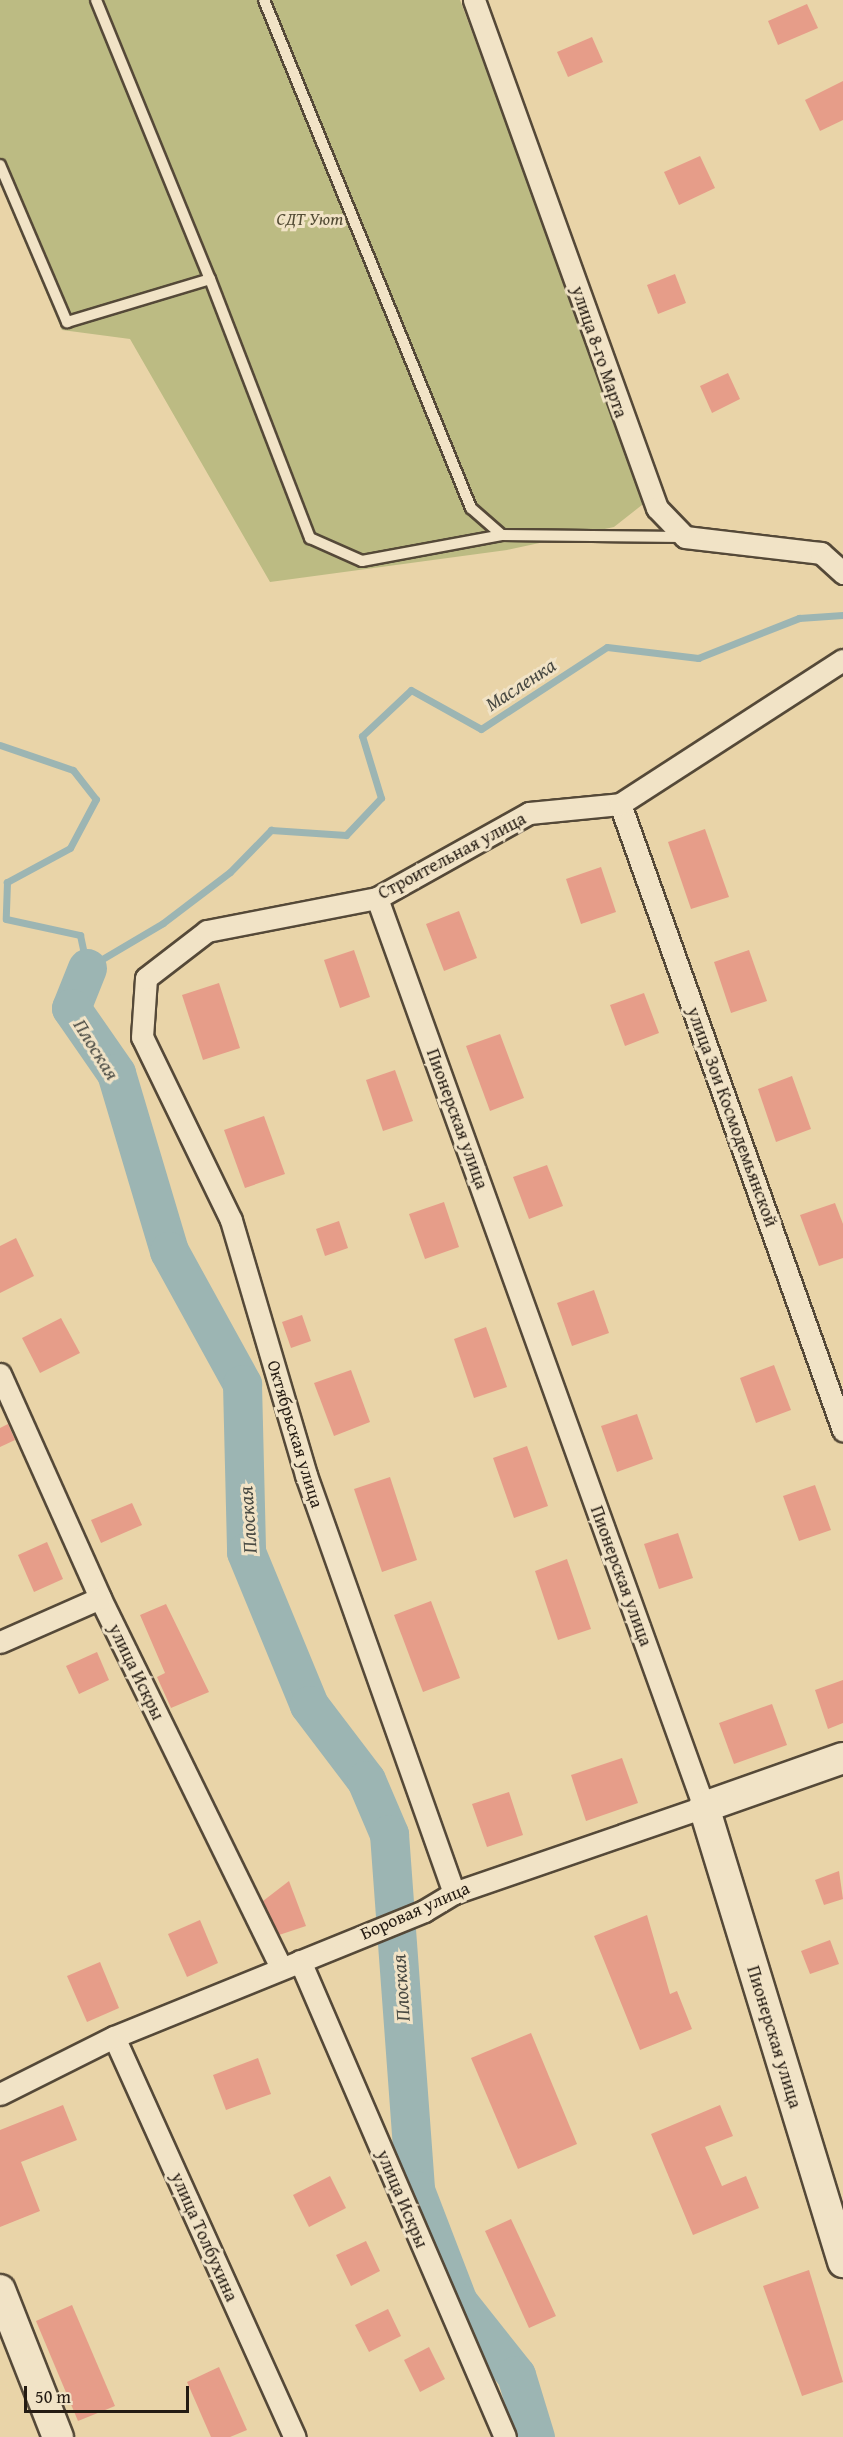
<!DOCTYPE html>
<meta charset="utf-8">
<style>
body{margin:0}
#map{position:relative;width:843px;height:2437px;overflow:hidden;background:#e9d4a8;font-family:"Gentium Book Plus",serif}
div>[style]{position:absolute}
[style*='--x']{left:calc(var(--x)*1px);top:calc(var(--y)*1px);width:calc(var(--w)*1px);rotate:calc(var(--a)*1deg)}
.green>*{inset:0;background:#bcbb83}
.stream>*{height:7px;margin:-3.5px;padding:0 3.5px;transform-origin:3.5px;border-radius:3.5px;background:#9cb5b3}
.river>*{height:39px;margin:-19.5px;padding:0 19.5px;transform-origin:19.5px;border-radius:19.5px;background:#9cb5b3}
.building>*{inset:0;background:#e69d89}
.roads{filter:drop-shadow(2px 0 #554938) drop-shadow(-2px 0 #554938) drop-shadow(0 2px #554938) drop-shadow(0 -2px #554938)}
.lane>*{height:10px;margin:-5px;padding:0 5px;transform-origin:5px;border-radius:5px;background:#f1e3c6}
.street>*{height:21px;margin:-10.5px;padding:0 10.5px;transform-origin:10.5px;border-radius:10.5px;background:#f1e3c6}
.secondary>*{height:30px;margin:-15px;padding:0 15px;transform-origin:15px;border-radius:15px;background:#f1e3c6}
span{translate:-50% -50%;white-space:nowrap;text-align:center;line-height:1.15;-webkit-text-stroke:6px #f1e3c6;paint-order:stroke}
.park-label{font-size:18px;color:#524b34;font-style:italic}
.street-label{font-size:18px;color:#241b12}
.water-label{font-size:20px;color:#484942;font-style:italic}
.scale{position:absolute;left:24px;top:2386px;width:165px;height:27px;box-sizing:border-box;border:3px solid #241b12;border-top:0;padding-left:8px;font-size:18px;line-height:21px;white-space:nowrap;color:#241b12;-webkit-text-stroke:4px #f1e3c6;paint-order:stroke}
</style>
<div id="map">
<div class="green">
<div style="clip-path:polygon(0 0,460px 0,647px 501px,614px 527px,507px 550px,270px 582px,130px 339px,62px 330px,0 183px)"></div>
</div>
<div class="stream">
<div style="--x:0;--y:745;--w:77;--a:18.9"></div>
<div style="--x:73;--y:770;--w:37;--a:52"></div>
<div style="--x:96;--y:799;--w:55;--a:118"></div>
<div style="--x:70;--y:848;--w:72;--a:151.6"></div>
<div style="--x:7;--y:882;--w:37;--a:92"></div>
<div style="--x:6;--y:919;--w:76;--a:12.2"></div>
<div style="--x:80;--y:935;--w:34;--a:78"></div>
<div style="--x:87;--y:968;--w:88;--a:-30.6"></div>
<div style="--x:163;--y:923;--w:84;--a:-37.3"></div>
<div style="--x:230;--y:872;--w:59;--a:-45.7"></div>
<div style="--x:271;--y:830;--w:75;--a:3.8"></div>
<div style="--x:346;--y:835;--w:51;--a:-46.6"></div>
<div style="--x:381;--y:798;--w:65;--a:-107"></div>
<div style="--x:362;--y:736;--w:67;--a:-43.2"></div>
<div style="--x:411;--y:690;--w:80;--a:29.1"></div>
<div style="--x:481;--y:729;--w:150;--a:-33.1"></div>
<div style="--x:607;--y:647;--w:92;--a:6.9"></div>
<div style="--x:698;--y:658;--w:109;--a:-21.6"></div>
<div style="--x:799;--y:618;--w:44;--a:-3.9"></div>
</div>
<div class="river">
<div style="--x:87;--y:968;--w:43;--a:111.8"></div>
<div style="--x:71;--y:1008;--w:79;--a:55.3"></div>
<div style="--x:116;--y:1073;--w:186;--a:73.4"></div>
<div style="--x:169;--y:1251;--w:152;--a:61.2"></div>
<div style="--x:242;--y:1384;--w:168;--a:88.6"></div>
<div style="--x:246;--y:1552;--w:165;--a:67.6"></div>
<div style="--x:309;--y:1705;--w:94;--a:52.8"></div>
<div style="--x:366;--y:1780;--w:59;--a:66.9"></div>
<div style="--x:389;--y:1834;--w:357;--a:85.8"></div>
<div style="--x:415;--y:2190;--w:120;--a:69"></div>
<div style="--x:458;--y:2302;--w:93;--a:51.5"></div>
<div style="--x:516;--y:2375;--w:65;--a:73"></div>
</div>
<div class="building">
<div style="clip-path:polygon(807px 4px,818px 28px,778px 45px,768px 21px)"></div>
<div style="clip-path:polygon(592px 37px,603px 62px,568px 77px,557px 52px)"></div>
<div style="clip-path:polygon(843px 81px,843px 120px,820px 131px,805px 100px)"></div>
<div style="clip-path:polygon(700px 156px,715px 188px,679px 205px,664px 172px)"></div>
<div style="clip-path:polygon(675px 274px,686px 303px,658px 314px,647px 285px)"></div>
<div style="clip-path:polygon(728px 373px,740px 399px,712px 413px,700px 386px)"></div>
<div style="clip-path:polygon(705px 829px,729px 897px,691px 909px,668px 842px)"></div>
<div style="clip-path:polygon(601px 867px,616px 912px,581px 924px,566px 879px)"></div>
<div style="clip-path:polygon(459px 911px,477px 958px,444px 971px,426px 924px)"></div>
<div style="clip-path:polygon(354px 950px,370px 997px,340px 1008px,324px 960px)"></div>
<div style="clip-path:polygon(749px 950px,767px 1001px,731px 1013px,714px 962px)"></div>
<div style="clip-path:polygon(219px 983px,240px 1048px,203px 1060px,182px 995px)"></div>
<div style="clip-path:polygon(644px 993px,659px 1033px,625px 1046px,610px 1005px)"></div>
<div style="clip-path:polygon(500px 1034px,524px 1098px,490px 1111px,466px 1046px)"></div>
<div style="clip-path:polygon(395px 1070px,413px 1121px,383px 1131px,366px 1080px)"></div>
<div style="clip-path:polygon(792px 1076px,811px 1129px,776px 1142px,758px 1089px)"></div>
<div style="clip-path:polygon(264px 1116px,285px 1174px,245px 1188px,224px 1130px)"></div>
<div style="clip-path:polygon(547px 1165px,563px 1206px,529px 1219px,513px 1177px)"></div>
<div style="clip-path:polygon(444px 1202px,459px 1247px,425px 1259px,409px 1214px)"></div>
<div style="clip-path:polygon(835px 1203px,843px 1224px,843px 1258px,819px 1266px,800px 1215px)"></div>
<div style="clip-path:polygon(339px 1221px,348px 1248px,325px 1256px,316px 1229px)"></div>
<div style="clip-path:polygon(16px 1238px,34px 1276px,0 1293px,0 1246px)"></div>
<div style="clip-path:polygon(594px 1290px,609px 1333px,572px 1346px,557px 1303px)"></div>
<div style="clip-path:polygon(302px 1315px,311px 1341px,291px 1348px,282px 1322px)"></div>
<div style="clip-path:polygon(61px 1318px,80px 1353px,40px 1373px,22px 1338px)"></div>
<div style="clip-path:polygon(486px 1327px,507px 1387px,474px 1398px,454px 1339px)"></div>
<div style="clip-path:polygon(774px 1365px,791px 1410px,756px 1423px,740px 1378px)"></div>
<div style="clip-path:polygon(351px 1370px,370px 1422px,334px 1436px,314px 1383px)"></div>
<div style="clip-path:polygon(637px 1414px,653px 1459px,617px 1472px,601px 1426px)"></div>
<div style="clip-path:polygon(8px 1424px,15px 1440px,0 1447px,0 1428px)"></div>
<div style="clip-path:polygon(527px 1446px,548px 1506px,514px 1518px,493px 1458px)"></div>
<div style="clip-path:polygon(390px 1477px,417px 1560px,382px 1572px,354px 1489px)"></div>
<div style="clip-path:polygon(815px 1485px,831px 1530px,799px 1541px,783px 1496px)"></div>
<div style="clip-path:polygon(132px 1503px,142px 1525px,101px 1543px,91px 1520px)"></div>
<div style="clip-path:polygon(678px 1533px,693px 1578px,659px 1589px,644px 1544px)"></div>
<div style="clip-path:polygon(47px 1542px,63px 1579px,34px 1592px,18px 1555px)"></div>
<div style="clip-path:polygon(567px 1559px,591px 1629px,558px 1640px,535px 1571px)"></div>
<div style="clip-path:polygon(431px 1601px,460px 1678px,423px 1692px,394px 1615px)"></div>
<div style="clip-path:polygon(166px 1604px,209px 1692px,171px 1708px,157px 1677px,165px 1673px,140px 1615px)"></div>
<div style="clip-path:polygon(97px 1652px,109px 1680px,79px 1694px,66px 1666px)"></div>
<div style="clip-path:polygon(843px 1680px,843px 1723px,828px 1729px,815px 1690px)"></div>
<div style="clip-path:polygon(772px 1704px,787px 1745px,734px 1764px,719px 1723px)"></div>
<div style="clip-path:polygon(622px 1758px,638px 1803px,586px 1821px,571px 1775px)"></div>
<div style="clip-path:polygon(509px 1792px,523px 1835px,487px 1847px,472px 1804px)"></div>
<div style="clip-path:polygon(839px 1871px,843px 1899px,824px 1905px,815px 1880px)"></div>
<div style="clip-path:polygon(289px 1881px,306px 1926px,279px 1935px,263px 1901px)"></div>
<div style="clip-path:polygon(647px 1915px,670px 1994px,677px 1991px,692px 2029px,640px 2050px,594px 1936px)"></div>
<div style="clip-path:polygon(200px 1920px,218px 1963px,187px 1977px,168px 1934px)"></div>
<div style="clip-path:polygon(830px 1940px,839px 1964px,810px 1974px,801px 1951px)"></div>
<div style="clip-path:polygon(100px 1962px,119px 2008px,87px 2022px,67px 1976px)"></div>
<div style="clip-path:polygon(531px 2033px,577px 2144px,518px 2169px,471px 2058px)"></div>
<div style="clip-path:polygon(258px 2058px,271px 2094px,226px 2110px,213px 2075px)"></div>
<div style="clip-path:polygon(63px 2105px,77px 2140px,21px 2162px,40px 2211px,0 2227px,0 2130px)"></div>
<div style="clip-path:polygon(720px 2105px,733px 2136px,705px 2147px,722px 2186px,746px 2176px,759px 2208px,693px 2235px,651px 2134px)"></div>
<div style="clip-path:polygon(330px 2176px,346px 2208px,309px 2227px,293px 2195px)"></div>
<div style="clip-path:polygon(511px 2219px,556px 2316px,529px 2328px,485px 2231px)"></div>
<div style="clip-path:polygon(366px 2241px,380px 2271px,351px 2286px,336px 2255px)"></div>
<div style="clip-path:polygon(809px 2270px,843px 2382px,802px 2396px,763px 2286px)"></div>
<div style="clip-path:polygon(72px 2305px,115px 2406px,78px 2421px,36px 2321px)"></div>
<div style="clip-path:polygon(388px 2309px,401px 2336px,369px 2352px,355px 2325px)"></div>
<div style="clip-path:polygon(429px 2347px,445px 2379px,420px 2392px,404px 2360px)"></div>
<div style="clip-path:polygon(219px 2367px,247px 2430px,230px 2437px,211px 2437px,187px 2382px)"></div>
</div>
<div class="roads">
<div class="lane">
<div style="--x:96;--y:0;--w:301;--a:67.8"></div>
<div style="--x:264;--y:0;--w:549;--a:67.83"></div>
<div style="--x:471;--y:508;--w:41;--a:41.1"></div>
<div style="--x:502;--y:535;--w:180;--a:0.6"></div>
<div style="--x:0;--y:165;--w:171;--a:66.9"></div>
<div style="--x:67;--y:322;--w:149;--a:-16.7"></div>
<div style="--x:210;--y:279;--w:278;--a:68.9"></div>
<div style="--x:310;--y:538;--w:57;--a:23.9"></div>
<div style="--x:362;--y:561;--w:142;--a:-10.5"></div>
</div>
<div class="street">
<div style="--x:474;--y:0;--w:540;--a:70.19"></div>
<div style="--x:657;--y:508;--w:40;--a:46"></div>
<div style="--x:685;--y:537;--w:137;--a:6.7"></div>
<div style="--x:821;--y:553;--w:30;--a:42"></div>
<div style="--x:620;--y:804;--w:665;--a:70.39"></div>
<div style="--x:0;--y:1374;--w:245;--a:65.9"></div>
<div style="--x:100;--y:1598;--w:410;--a:63.9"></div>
<div style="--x:0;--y:1642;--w:109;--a:-23.7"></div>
<div style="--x:454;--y:1893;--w:443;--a:-109.5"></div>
<div style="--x:306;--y:1475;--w:266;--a:-106.4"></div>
<div style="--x:231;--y:1220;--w:203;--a:-115.9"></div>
<div style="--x:142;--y:1037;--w:59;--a:-86.1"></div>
<div style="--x:146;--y:978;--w:77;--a:-37.6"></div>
<div style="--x:207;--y:931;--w:173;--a:-11"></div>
<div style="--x:377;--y:898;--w:174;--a:-29.2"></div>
<div style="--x:529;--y:813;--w:91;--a:-5.6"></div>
<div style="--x:620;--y:804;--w:265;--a:-32.9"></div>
<div style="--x:300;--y:1961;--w:518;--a:66.7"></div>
<div style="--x:114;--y:2037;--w:439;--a:65.7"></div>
<div style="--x:0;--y:2094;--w:127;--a:-26.6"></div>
<div style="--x:114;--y:2037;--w:335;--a:-22.1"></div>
<div style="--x:424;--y:1911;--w:35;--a:-31"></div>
<div style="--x:454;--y:1893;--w:264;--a:-19"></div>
<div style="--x:704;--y:1807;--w:966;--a:-109.79"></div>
</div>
<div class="secondary">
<div style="--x:843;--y:1758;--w:147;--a:160.6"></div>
<div style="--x:704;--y:1807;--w:476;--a:73"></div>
<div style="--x:0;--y:2290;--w:158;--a:68.5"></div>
</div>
</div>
<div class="park-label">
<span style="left:310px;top:219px">СДТ Уют</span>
</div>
<div class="street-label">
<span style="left:599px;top:352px;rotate:71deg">улица 8-го Марта</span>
<span style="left:452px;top:856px;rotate:-28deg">Строительная улица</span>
<span style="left:732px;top:1117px;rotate:70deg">улица Зои Космодемьянской</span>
<span style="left:457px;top:1119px;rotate:70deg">Пионерская улица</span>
<span style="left:295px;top:1434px;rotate:73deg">Октябрьская улица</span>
<span style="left:621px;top:1576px;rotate:70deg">Пионерская улица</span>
<span style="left:136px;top:1672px;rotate:64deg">улица Искры</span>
<span style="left:415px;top:1911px;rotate:-24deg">Боровая улица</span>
<span style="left:774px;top:2037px;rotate:73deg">Пионерская улица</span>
<span style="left:402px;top:2199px;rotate:67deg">улица Искры</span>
<span style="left:204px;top:2237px;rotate:66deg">улица Толбухина</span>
</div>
<div class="water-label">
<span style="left:520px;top:684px;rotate:-33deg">Масленка</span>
<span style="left:97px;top:1049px;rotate:58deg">Плоская</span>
<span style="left:247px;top:1520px;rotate:-94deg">Плоская</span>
<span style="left:400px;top:1988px;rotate:-94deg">Плоская</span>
</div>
<div class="scale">50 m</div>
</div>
